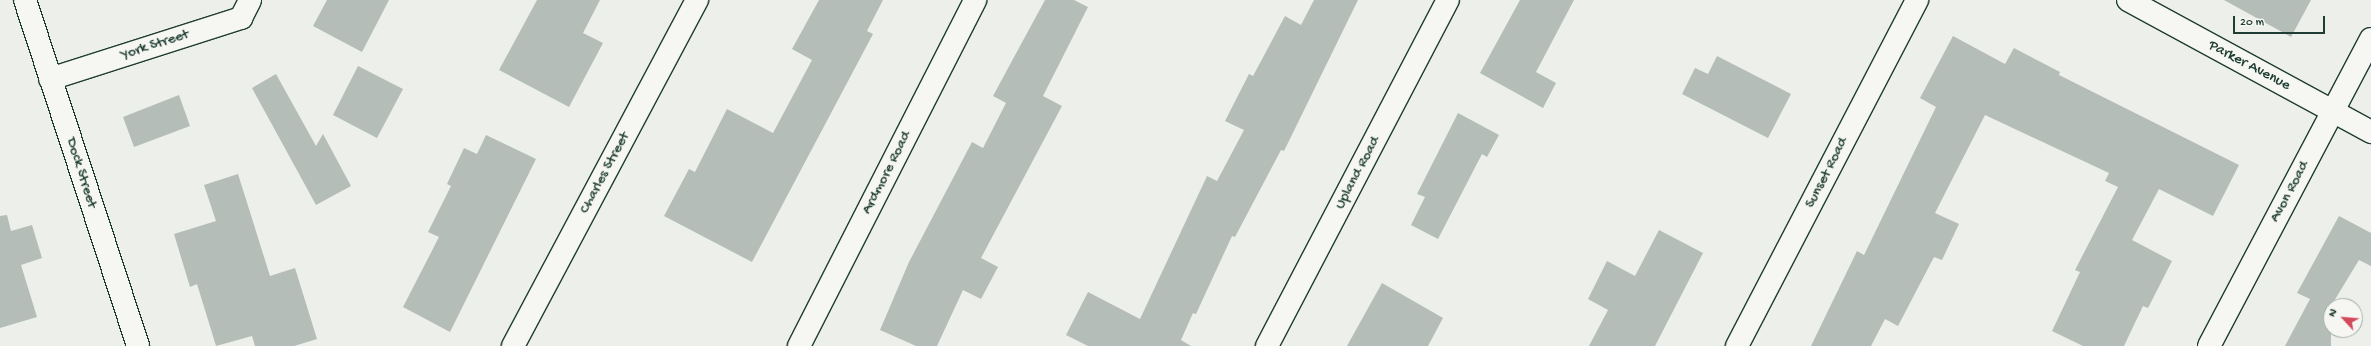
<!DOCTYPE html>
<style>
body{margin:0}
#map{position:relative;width:2371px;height:346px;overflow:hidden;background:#edefea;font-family:"Gochi Hand",sans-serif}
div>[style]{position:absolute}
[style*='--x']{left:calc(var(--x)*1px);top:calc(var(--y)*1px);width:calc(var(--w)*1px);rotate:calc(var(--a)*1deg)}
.building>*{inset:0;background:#b4bdb8}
.roads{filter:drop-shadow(1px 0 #1f3d34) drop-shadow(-1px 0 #1f3d34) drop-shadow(0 1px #1f3d34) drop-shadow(0 -1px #1f3d34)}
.minor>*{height:22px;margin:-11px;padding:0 11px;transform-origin:11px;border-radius:11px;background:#f6f6f2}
span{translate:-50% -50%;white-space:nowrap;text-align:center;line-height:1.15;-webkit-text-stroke:3.5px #f6f6f2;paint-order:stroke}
.street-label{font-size:15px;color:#1f3d34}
.north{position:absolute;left:2323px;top:298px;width:40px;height:40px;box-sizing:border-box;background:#f6f6f2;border:1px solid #a0aca6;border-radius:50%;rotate:296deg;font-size:11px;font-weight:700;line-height:16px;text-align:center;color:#1f3d34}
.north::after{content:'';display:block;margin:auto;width:14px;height:18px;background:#d1495b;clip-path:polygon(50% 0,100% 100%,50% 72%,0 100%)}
.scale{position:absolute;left:2233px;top:16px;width:92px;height:18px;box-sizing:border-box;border:2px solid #1f3d34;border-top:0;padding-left:5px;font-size:12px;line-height:14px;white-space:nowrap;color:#1f3d34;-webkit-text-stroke:3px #f6f6f2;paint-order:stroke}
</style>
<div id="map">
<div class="building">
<div style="clip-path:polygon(327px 0,389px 0,362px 52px,313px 26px)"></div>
<div style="clip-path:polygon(537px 0,600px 0,583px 33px,603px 43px,569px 107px,499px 70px)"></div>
<div style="clip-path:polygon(819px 0,883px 0,867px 31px,873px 34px,752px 262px,664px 216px,689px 169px,695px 172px,727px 109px,773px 133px,812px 60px,792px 49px)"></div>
<div style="clip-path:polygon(1045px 0,1074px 0,1088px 7px,1043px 96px,1062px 106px,981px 258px,998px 267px,981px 299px,963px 290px,937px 346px,916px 346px,880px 330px,909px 262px,972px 142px,983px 148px,1006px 103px,993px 96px)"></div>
<div style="clip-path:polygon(1314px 0,1358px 0,1284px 151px,1281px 150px,1235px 237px,1232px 236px,1196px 314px,1193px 313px,1181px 340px,1191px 346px,1088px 346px,1066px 335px,1088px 292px,1140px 319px,1207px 176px,1217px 181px,1244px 130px,1225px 121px,1249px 74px,1253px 76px,1285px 16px,1301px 25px)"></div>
<div style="clip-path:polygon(1520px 0,1574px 0,1536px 72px,1556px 83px,1543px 108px,1480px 73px)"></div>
<div style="clip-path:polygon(2224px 0,2311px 0,2291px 37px)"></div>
<div style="clip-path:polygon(1953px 36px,2005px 64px,2014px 48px,2060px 72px,2059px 75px,2239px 165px,2213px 216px,2159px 189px,2132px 240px,2172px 261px,2148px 308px,2143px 306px,2124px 346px,2083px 346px,2052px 331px,2080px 272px,2075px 270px,2118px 187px,2105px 181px,2109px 173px,1985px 115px,1935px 213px,1959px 224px,1942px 260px,1934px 257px,1898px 326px,1885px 319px,1871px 346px,1811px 346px,1857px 251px,1864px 255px,1936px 107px,1920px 98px)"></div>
<div style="clip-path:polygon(1717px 56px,1791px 94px,1768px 138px,1682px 94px,1695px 68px,1708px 74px)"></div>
<div style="clip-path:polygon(358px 66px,403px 89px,377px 138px,333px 115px)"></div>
<div style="clip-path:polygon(276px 74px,316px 146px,323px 134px,351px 186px,316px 205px,252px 88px)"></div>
<div style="clip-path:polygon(179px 95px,190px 126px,134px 147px,123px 117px)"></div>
<div style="clip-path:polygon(1458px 113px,1499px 135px,1487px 157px,1482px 154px,1438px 239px,1411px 225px,1425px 197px,1417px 194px)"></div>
<div style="clip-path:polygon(486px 135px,536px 159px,450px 332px,403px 307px,439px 237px,428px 232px,451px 186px,447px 184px,464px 148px,477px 154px)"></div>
<div style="clip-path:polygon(238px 174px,270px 276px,295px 268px,317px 339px,294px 346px,255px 346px,252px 336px,216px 346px,197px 284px,190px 287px,174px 234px,216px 221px,204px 185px)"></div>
<div style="clip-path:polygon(7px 215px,11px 231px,32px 225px,42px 258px,21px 265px,37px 317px,0 328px,0 216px)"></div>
<div style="clip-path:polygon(2339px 216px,2371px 233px,2371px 266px,2359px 260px,2331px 306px,2331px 346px,2285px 346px,2310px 299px,2297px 293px)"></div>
<div style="clip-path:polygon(1659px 230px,1703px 253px,1655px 346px,1589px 346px,1608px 310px,1588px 299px,1607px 261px,1635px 276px)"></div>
<div style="clip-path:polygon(1382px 283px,1443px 318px,1428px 346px,1347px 346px)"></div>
</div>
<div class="roads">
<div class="minor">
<div style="--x:25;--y:0;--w:364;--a:71.9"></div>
<div style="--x:2128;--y:0;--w:277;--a:28.5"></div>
<div style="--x:50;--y:79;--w:201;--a:-17.7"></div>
<div style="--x:241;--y:18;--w:20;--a:-63"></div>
<div style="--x:513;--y:346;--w:392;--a:-62"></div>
<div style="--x:799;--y:346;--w:388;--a:-63"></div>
<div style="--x:1267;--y:346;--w:390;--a:-62.4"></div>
<div style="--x:1737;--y:346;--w:390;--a:-62.5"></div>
<div style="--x:2209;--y:346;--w:347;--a:-62.2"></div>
</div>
</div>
<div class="street-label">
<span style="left:155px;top:45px;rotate:-18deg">York Street</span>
<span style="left:2249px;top:66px;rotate:28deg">Parker Avenue</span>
<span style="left:81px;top:173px;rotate:72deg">Dock Street</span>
<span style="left:605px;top:173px;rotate:-62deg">Charles Street</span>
<span style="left:887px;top:173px;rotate:-63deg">Ardmore Road</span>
<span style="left:1358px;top:173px;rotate:-62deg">Upland Road</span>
<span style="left:1827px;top:173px;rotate:-63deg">Sunset Road</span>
<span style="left:2290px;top:192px;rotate:-62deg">Avon Road</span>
</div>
<div class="north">N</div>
<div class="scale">20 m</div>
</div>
